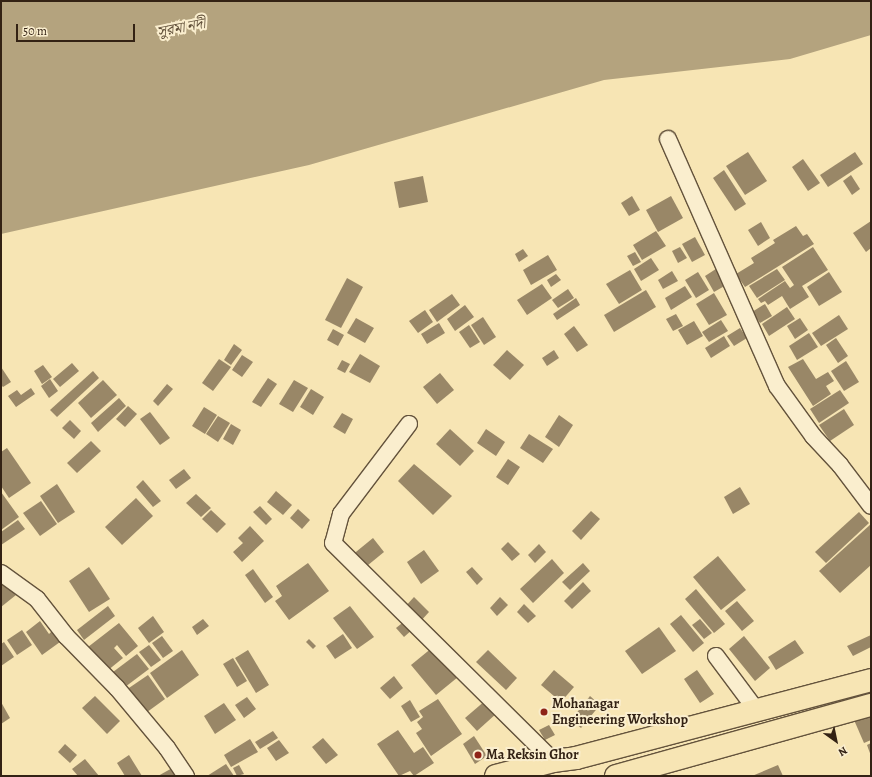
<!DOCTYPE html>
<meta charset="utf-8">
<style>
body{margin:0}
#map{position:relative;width:872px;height:777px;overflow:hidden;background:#f7e5b4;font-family:Alegreya,"Noto Serif Bengali",serif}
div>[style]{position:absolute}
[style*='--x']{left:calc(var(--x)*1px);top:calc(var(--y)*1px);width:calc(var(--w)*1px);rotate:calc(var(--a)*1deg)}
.water>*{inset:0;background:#b4a37e}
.building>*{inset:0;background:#998767}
.roads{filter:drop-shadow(1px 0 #64533c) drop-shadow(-1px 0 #64533c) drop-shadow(0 1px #64533c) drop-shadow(0 -1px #64533c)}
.street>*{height:16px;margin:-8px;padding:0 8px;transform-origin:8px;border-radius:8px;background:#faeece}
.primary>*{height:22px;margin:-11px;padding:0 11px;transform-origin:11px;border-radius:11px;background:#f7e5b4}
.dots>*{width:11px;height:11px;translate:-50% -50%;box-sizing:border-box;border:2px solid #faeece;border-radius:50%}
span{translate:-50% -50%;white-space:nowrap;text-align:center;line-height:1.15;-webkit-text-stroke:4px #faeece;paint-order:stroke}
.poi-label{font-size:14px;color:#332214;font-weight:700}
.left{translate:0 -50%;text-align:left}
.water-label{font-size:15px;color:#604f39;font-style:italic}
.frame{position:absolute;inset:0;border:2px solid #332214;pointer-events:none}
.north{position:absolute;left:816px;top:721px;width:40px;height:40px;-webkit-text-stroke:3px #faeece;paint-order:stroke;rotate:147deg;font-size:11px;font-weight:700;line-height:16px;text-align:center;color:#332214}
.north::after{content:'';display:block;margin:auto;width:14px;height:18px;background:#332214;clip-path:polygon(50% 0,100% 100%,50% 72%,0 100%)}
.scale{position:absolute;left:16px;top:24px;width:119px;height:18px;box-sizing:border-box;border:2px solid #332214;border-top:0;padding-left:5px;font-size:12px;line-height:14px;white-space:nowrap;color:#332214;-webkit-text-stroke:3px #faeece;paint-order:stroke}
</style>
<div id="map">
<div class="water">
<div style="clip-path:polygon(1px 1px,871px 1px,871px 35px,790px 59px,604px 80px,309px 165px,1px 234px)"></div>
</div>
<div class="building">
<div style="clip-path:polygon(748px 152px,767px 181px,745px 195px,726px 166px)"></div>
<div style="clip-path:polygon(855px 152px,863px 164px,828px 187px,820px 175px)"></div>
<div style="clip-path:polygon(803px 159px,820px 183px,808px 191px,792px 167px)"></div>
<div style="clip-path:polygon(724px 170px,746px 204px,735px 211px,713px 178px)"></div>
<div style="clip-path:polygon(851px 175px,860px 189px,852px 195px,843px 181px)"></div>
<div style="clip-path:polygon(423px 176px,428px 202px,399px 208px,394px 182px)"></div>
<div style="clip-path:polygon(632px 196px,640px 210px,629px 216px,621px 203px)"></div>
<div style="clip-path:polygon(671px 196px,683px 218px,658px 232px,646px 210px)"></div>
<div style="clip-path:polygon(871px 221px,871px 248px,866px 252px,853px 233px)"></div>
<div style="clip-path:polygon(761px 222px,770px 238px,758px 246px,748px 230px)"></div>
<div style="clip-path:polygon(796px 226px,803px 236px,807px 234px,814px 244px,745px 287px,736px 274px,754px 263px,751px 258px,775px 243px,773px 240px)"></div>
<div style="clip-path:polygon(656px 231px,666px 246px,642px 260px,633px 245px)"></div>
<div style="clip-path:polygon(695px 237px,705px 255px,692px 262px,682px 244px)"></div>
<div style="clip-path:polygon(680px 247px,687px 258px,678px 263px,672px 251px)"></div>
<div style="clip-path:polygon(813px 247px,828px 270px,802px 286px,809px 297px,790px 309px,782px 296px,768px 305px,765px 301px,761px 303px,758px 299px,785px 281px,790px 288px,794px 285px,782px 267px)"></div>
<div style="clip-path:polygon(523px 249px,528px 256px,519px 262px,515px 254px)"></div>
<div style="clip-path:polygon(635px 252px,641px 262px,633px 266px,627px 256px)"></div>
<div style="clip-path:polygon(548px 255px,557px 270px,531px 285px,523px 270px)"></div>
<div style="clip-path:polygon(651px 258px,659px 270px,641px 281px,634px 269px)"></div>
<div style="clip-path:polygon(719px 267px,728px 284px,714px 292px,705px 276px)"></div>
<div style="clip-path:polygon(777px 269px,785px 280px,757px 298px,749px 286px)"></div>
<div style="clip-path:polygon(630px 270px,642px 290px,619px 304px,606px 284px)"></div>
<div style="clip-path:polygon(672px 271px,678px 281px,663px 289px,658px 280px)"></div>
<div style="clip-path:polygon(698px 272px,709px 290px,696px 298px,685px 280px)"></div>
<div style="clip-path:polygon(829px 272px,842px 292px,819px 306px,807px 287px)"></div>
<div style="clip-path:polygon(556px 274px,561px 280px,551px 287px,547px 280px)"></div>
<div style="clip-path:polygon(347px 278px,363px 287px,341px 328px,325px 320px)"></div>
<div style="clip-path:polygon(542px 284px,552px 298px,527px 315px,517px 300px)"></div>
<div style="clip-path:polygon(685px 286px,692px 297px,671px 310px,665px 298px)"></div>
<div style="clip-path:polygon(568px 289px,574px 298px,558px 308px,552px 300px)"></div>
<div style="clip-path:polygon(646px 290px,656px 307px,614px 332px,604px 315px)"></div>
<div style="clip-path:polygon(714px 293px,727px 315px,709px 325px,696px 304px)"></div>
<div style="clip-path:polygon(452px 294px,460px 305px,437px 322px,429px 310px)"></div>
<div style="clip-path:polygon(576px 298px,580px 305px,557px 320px,553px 314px)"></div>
<div style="clip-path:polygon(765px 304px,772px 316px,760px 323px,752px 312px)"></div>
<div style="clip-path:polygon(465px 305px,474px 317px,455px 331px,447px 319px)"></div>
<div style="clip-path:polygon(787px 307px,795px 319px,769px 336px,762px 324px)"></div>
<div style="clip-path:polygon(425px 310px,433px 322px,418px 333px,409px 321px)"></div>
<div style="clip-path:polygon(676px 314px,683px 326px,673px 331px,666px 319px)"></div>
<div style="clip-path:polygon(839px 315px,848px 329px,821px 346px,812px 333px)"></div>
<div style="clip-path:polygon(483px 317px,496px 337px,484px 345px,471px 325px)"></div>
<div style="clip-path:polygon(356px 318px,374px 328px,365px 343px,347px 333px)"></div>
<div style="clip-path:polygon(800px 318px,808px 330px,795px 339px,787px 326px)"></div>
<div style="clip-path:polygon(721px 320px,728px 331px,709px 342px,702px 332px)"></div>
<div style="clip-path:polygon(694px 321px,703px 336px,687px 345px,678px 330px)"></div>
<div style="clip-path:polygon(439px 323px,445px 333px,427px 344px,421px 334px)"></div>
<div style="clip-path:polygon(469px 325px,480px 342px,470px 348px,459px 332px)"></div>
<div style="clip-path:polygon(574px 326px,588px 345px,577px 352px,564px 334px)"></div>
<div style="clip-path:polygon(740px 328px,747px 338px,734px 346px,727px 336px)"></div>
<div style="clip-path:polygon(333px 329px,344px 335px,338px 346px,327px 340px)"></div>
<div style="clip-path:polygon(809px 333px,818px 347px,797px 360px,789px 346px)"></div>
<div style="clip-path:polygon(724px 336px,730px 346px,711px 358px,705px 348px)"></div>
<div style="clip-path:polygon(836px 338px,848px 356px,838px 363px,826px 345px)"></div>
<div style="clip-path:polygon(234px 344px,242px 350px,231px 365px,224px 360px)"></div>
<div style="clip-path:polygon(507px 350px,524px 365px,510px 380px,493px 365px)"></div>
<div style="clip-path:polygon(554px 350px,559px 358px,547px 366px,542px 358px)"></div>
<div style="clip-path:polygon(360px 354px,380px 366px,370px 383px,349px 372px)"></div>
<div style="clip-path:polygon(242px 355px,253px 362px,242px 377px,232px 370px)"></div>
<div style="clip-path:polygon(219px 359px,231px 367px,213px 391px,202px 383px)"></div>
<div style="clip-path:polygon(803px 359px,816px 379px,828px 372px,834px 381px,826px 386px,831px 394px,813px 406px,788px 367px)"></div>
<div style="clip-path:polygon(342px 360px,350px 364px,345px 373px,337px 369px)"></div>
<div style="clip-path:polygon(846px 361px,859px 382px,844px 391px,831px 371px)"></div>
<div style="clip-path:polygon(72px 363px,79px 371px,60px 387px,53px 379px)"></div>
<div style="clip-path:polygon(43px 365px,52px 377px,42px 384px,34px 371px)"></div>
<div style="clip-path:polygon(1px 367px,11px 382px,3px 387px,1px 385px)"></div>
<div style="clip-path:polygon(93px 371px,99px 378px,57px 417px,50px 410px)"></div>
<div style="clip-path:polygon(440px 373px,454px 390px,437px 404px,423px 387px)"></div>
<div style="clip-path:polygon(268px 378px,277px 384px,261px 407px,252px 402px)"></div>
<div style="clip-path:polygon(50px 379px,58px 391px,49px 398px,41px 386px)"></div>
<div style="clip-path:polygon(103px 380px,117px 395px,91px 418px,78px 403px)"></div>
<div style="clip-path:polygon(294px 380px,308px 388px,293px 412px,279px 404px)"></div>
<div style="clip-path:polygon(167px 384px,173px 389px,158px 406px,153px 401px)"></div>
<div style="clip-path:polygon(31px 388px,35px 394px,16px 407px,8px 396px,17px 390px,21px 395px)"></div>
<div style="clip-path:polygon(311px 389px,324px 397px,313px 415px,300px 407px)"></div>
<div style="clip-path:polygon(840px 390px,849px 403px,819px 423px,810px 409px)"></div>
<div style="clip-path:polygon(119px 398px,126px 406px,98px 432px,91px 423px)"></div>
<div style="clip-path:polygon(128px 406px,137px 414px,125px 427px,116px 419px)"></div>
<div style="clip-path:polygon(204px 407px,217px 415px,205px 434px,192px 426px)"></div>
<div style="clip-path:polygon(844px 409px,854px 425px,830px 441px,819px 425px)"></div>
<div style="clip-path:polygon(150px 412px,170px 438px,160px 445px,140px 419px)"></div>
<div style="clip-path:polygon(342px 413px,353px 419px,345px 434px,333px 427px)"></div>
<div style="clip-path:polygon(559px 415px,573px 425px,559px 447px,545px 437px)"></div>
<div style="clip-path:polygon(218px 416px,230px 423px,218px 442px,206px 434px)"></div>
<div style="clip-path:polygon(70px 420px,81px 431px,74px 439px,62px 428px)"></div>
<div style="clip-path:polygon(231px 424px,241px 430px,233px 445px,223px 439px)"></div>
<div style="clip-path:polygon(450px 429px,474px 451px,460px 466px,436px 444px)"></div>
<div style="clip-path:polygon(486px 429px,505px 442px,496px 456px,477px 443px)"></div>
<div style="clip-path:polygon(529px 434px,553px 449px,543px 463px,520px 448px)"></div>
<div style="clip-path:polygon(91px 441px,101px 451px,77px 473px,67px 463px)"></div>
<div style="clip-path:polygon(7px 448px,31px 483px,9px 498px,1px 486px,1px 452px)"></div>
<div style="clip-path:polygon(508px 459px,520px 467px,508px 485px,496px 477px)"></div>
<div style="clip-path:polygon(414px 464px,452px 496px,433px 515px,398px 481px)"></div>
<div style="clip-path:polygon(184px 469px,191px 478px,176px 489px,169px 480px)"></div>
<div style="clip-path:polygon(143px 480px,161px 501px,153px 507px,136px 487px)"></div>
<div style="clip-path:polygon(57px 484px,75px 512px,58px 523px,40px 496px)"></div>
<div style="clip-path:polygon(740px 487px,750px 504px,733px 514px,724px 497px)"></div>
<div style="clip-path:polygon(276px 491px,292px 505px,283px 515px,267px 502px)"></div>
<div style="clip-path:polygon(1px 492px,19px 517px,1px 530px)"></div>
<div style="clip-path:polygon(196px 494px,211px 508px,201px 517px,186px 503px)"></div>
<div style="clip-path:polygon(136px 498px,153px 516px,122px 545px,105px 527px)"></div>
<div style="clip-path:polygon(41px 501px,57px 524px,40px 536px,23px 513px)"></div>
<div style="clip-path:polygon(260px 506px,272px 519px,266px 525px,253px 512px)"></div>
<div style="clip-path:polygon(298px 509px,310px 520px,302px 529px,290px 518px)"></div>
<div style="clip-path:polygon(211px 510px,226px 524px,217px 533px,202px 519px)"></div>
<div style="clip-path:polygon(591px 511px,600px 519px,581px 540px,572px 531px)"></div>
<div style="clip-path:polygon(859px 512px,869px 523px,826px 563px,815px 552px)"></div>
<div style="clip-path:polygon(18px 520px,25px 529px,1px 545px,1px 532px)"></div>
<div style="clip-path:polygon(871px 524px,871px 565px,840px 593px,819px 571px)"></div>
<div style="clip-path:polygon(250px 526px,264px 541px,242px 562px,233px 552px,243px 543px,238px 538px)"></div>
<div style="clip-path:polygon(373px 538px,384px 552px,362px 570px,351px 556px)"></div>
<div style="clip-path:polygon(508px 542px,520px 554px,512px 561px,501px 549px)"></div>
<div style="clip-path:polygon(539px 544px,546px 552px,535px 563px,528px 555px)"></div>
<div style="clip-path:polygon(424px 550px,439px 571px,421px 584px,407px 562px)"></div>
<div style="clip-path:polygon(718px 556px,746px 590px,721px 610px,693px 577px)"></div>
<div style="clip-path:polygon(552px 559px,564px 573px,533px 603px,520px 589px)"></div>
<div style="clip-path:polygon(308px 563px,329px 591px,289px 620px,275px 601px,282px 596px,276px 586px)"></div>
<div style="clip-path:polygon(583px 563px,590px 571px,570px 590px,562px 582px)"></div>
<div style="clip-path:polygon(89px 567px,110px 599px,89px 612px,69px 581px)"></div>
<div style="clip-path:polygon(472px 567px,483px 579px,477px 585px,466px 572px)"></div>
<div style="clip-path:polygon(253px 569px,273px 597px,265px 603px,245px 575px)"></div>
<div style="clip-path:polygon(1px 578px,16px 595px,1px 607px)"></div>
<div style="clip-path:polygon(583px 582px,591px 591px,572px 609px,564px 601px)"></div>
<div style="clip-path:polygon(696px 589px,725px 624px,714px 633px,685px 599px)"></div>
<div style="clip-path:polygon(414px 597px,429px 612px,419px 623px,404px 608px)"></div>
<div style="clip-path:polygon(500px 597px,508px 605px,497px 616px,490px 608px)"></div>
<div style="clip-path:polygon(737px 601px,754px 621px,742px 631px,725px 611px)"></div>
<div style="clip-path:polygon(524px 604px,536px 616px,528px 623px,517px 612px)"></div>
<div style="clip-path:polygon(108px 606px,115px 616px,84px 640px,77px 630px)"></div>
<div style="clip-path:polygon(350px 606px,374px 637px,357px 649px,333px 618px)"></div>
<div style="clip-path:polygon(681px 615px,704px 643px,693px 652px,670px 624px)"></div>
<div style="clip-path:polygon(153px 616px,164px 632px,149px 643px,138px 628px)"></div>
<div style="clip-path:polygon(203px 619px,209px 626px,197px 635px,192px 627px)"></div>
<div style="clip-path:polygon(700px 619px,712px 633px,704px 639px,692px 625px)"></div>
<div style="clip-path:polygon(406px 620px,413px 629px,404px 637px,396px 628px)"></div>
<div style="clip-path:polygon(40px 621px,49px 634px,52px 631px,60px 642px,42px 655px,26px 632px)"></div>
<div style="clip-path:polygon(119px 623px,138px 646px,126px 656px,117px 645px,114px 648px,123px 658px,107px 671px,88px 647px)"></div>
<div style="clip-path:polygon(659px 627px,676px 651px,642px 674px,625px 651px)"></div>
<div style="clip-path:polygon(22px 630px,32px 645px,17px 655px,7px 640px)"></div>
<div style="clip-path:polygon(343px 634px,352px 648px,335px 659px,326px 646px)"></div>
<div style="clip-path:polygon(871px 635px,871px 647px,853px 656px,847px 646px)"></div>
<div style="clip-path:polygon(162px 636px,173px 651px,163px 658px,152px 643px)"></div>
<div style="clip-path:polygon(744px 636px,770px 668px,755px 681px,729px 649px)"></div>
<div style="clip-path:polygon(309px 639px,316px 646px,313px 649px,306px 642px)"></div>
<div style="clip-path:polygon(795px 640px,804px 653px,776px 670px,768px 657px)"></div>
<div style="clip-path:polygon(4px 642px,14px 657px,1px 666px,1px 644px)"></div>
<div style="clip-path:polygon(149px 645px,161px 660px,151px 667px,139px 652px)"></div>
<div style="clip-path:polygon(433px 647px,458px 677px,436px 695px,411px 665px)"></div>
<div style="clip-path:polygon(182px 650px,199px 675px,167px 698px,150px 673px)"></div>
<div style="clip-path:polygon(248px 650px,269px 685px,256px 693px,235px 658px)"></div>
<div style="clip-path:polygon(488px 650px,517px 678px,506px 690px,476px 662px)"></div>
<div style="clip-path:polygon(137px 654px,149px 669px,125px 687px,113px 672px)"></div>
<div style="clip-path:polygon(233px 658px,247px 681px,237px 687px,223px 664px)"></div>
<div style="clip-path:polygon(554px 670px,574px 687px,561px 702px,541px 685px)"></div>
<div style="clip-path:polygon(697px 670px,714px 694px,700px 703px,684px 679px)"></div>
<div style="clip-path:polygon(148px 675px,165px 699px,143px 715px,126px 690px)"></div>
<div style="clip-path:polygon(394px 676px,403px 688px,390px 699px,380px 688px)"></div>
<div style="clip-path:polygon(95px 696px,120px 721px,107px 734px,82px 708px)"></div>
<div style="clip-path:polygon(590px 696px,600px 705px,581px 728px,571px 720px)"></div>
<div style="clip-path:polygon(247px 697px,256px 709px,244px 718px,235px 705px)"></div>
<div style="clip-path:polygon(438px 699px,462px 734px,431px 756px,416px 733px,422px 729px,417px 722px,423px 717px,419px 711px)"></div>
<div style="clip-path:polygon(410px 700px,420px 717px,411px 722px,401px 706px)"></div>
<div style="clip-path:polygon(486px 700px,497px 713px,477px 731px,465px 718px)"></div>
<div style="clip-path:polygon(1px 702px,10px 718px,1px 724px)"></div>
<div style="clip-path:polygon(224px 703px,236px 720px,215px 734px,204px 716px)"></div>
<div style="clip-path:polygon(871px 713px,871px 740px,864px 743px,854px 720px)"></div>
<div style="clip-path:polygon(549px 725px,555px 735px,545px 740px,539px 730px)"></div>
<div style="clip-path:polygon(398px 730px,414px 753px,423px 747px,434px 763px,414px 776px,410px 771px,399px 776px,377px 744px)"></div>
<div style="clip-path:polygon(273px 731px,278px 738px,260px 749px,255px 742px)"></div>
<div style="clip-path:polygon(474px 736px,487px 756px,475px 764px,463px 744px)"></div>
<div style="clip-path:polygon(323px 738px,338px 755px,326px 764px,312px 747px)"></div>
<div style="clip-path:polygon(250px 739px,258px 752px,231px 767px,224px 755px)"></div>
<div style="clip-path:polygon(279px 740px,289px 753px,276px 761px,267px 748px)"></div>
<div style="clip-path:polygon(871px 743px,871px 756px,867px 745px)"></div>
<div style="clip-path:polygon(65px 744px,77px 755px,70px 763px,58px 752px)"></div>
<div style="clip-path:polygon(129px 755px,142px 776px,125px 776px,117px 763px)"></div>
<div style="clip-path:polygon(85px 759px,99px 776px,78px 776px,72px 769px)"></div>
<div style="clip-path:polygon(226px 764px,234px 776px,207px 776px)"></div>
<div style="clip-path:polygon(239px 765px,244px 774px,237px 776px,233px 768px)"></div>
<div style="clip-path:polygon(778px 765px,783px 776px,752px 776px)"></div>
<div style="clip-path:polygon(174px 767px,179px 776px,158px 776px)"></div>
</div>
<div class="roads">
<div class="street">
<div style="--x:668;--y:139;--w:270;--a:66.2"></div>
<div style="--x:777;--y:386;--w:62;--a:54.2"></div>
<div style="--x:813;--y:436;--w:40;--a:47"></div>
<div style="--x:840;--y:465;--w:51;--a:52.9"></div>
<div style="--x:409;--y:424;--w:113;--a:127.1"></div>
<div style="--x:341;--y:514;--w:30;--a:105"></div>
<div style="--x:333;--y:543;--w:310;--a:44.7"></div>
<div style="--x:1;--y:573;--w:44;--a:35.8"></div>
<div style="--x:37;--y:599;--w:47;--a:51.9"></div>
<div style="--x:66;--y:636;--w:73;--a:45.6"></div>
<div style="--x:117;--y:688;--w:78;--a:50.2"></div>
<div style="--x:167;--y:748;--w:34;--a:56"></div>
<div style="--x:716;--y:656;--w:69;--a:53.3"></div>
</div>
<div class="primary">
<div style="--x:496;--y:776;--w:59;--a:-14.7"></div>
<div style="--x:553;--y:761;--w:23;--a:-7"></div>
<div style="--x:576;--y:758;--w:305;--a:-14.8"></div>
<div style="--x:616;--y:776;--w:265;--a:-15.6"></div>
</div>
</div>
<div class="dots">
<div style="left:544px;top:712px;background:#8f2418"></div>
<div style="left:478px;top:755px;background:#8f2418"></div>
</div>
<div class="poi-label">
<span class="left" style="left:552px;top:712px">Mohanagar<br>Engineering Workshop</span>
<span class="left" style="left:486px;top:755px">Ma Reksin Ghor</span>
</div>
<div class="water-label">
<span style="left:181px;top:28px;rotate:-11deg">সুরমা নদী</span>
</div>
<div class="frame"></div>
<div class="north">N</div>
<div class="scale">50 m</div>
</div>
